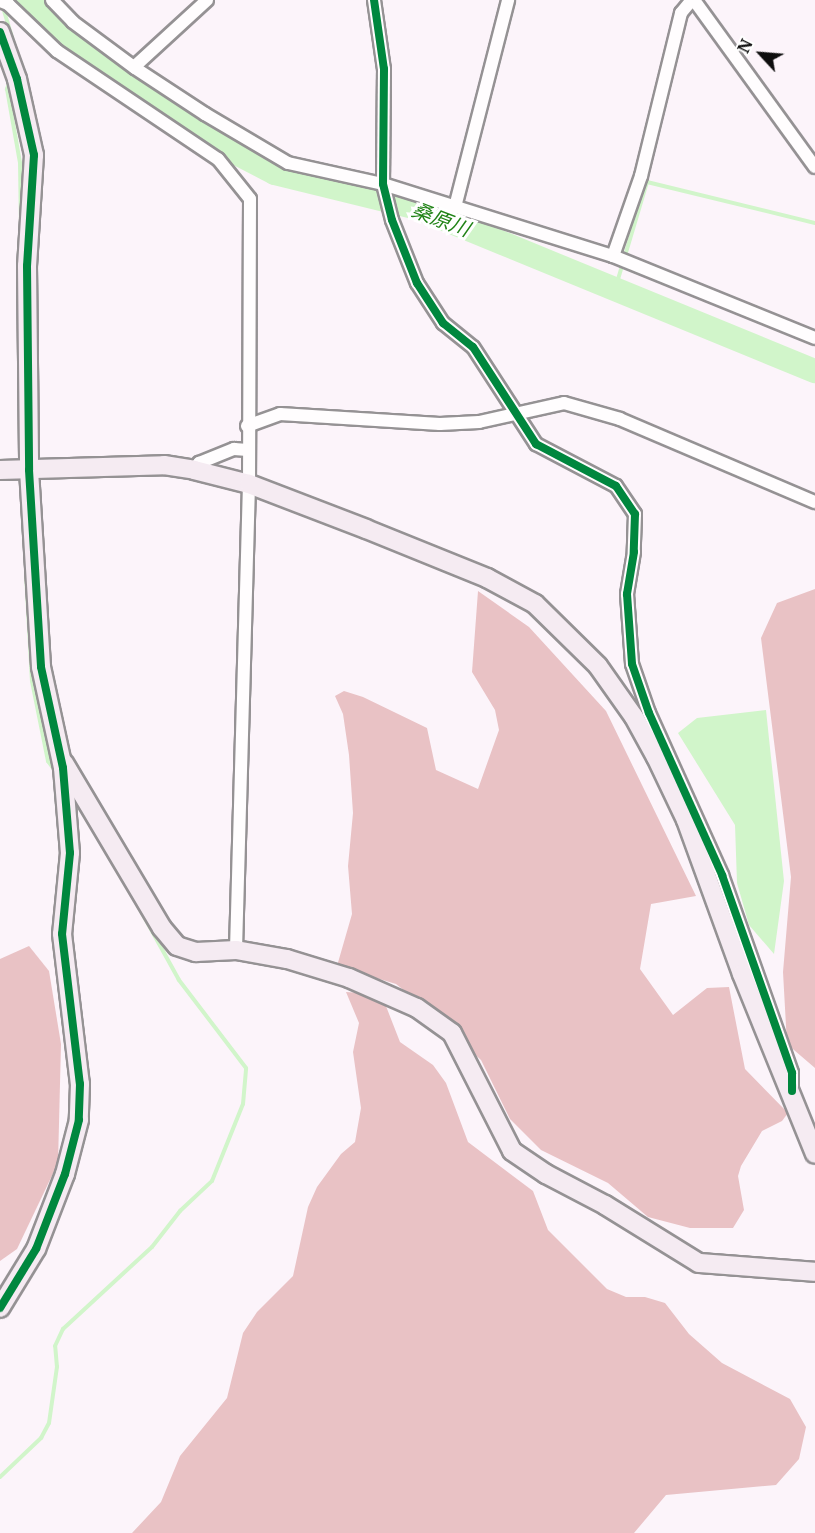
<!DOCTYPE html>
<meta charset="utf-8">
<style>
body{margin:0}
#map{position:relative;width:815px;height:1533px;overflow:hidden;background:#fcf4fa;font-family:Merriweather,"Noto Sans JP",serif}
div>[style]{position:absolute}
[style*='--x']{left:calc(var(--x)*1px);top:calc(var(--y)*1px);width:calc(var(--w)*1px);rotate:calc(var(--a)*1deg)}
.forest>*{inset:0;background:#e9c2c5}
.water>*{inset:0;background:#d1f5ca}
.stream>*{height:4px;margin:-2px;padding:0 2px;transform-origin:2px;border-radius:2px;background:#d1f5ca}
.river>*{height:24px;margin:-12px;padding:0 12px;transform-origin:12px;border-radius:12px;background:#d1f5ca}
.roads{filter:drop-shadow(2px 0 #959294) drop-shadow(-2px 0 #959294) drop-shadow(0 2px #959294) drop-shadow(0 -2px #959294)}
.street>*{height:12px;margin:-6px;padding:0 6px;transform-origin:6px;border-radius:6px;background:#fffdfe}
.secondary>*{height:18px;margin:-9px;padding:0 9px;transform-origin:9px;border-radius:9px;background:#f5ebf2}
.cycleway>*{height:8px;margin:-4px;padding:0 4px;transform-origin:4px;border-radius:4px;background:#00873e}
span{translate:-50% -50%;white-space:nowrap;text-align:center;line-height:1.15;-webkit-text-stroke:6px #fff;paint-order:stroke}
.water-label{font-size:20px;color:#218317;font-style:italic}
.north{position:absolute;left:731px;top:24px;width:60px;height:60px;-webkit-text-stroke:4px #fff;paint-order:stroke;rotate:296deg;font-size:16px;font-weight:700;line-height:24px;text-align:center;color:#0e0e0e}
.north::after{content:'';display:block;margin:auto;width:21px;height:27px;background:#0e0e0e;clip-path:polygon(50% 0,100% 100%,50% 72%,0 100%)}
</style>
<div id="map">
<div class="forest">
<div style="clip-path:polygon(815px 589px,815px 1068px,787px 1044px,783px 972px,791px 877px,761px 638px,777px 603px)"></div>
<div style="clip-path:polygon(478px 591px,529px 627px,606px 711px,696px 896px,651px 904px,640px 969px,673px 1015px,707px 988px,729px 987px,745px 1069px,788px 1113px,782px 1121px,762px 1131px,741px 1166px,738px 1176px,744px 1210px,733px 1228px,690px 1228px,648px 1217px,608px 1183px,541px 1150px,510px 1119px,481px 1060px,420px 1003px,396px 984px,337px 966px,352px 914px,348px 866px,353px 813px,349px 755px,343px 714px,335px 696px,344px 691px,363px 697px,427px 728px,436px 770px,478px 789px,499px 730px,495px 710px,472px 672px)"></div>
<div style="clip-path:polygon(29px 946px,49px 971px,61px 1044px,58px 1163px,17px 1249px,0 1261px,0 959px)"></div>
<div style="clip-path:polygon(346px 992px,376px 994px,384px 1001px,400px 1042px,433px 1065px,446px 1083px,468px 1142px,533px 1191px,548px 1230px,607px 1289px,626px 1297px,645px 1297px,665px 1303px,689px 1334px,722px 1363px,790px 1399px,806px 1427px,799px 1459px,776px 1485px,666px 1495px,634px 1533px,132px 1533px,161px 1502px,180px 1456px,227px 1398px,243px 1333px,257px 1312px,293px 1276px,308px 1207px,317px 1187px,341px 1154px,355px 1142px,361px 1108px,353px 1052px,359px 1023px)"></div>
</div>
<div class="water">
<div style="clip-path:polygon(766px 710px,784px 881px,774px 954px,749px 925px,737px 883px,735px 825px,678px 733px,697px 718px)"></div>
</div>
<div class="stream">
<div style="--x:2;--y:4;--w:52;--a:73.3"></div>
<div style="--x:10;--y:81;--w:9;--a:111"></div>
<div style="--x:7;--y:89;--w:75;--a:80"></div>
<div style="--x:20;--y:163;--w:67;--a:89.1"></div>
<div style="--x:616;--y:286;--w:109;--a:-73.4"></div>
<div style="--x:647;--y:182;--w:173;--a:13.7"></div>
<div style="--x:26;--y:574;--w:107;--a:86.8"></div>
<div style="--x:32;--y:681;--w:82;--a:78.7"></div>
<div style="--x:48;--y:761;--w:14;--a:54"></div>
<div style="--x:0;--y:1477;--w:57;--a:-43.6"></div>
<div style="--x:41;--y:1438;--w:17;--a:-62"></div>
<div style="--x:49;--y:1423;--w:57;--a:-81.9"></div>
<div style="--x:57;--y:1367;--w:21;--a:-95"></div>
<div style="--x:55;--y:1346;--w:19;--a:-65"></div>
<div style="--x:63;--y:1329;--w:121;--a:-42.7"></div>
<div style="--x:152;--y:1247;--w:46;--a:-52.1"></div>
<div style="--x:180;--y:1211;--w:44;--a:-43.2"></div>
<div style="--x:212;--y:1181;--w:83;--a:-68.1"></div>
<div style="--x:243;--y:1104;--w:36;--a:-85"></div>
<div style="--x:246;--y:1068;--w:111;--a:-127.3"></div>
<div style="--x:179;--y:980;--w:112;--a:-118.9"></div>
</div>
<div class="river">
<div style="--x:28;--y:0;--w:67;--a:44.4"></div>
<div style="--x:76;--y:47;--w:173;--a:34.1"></div>
<div style="--x:219;--y:144;--w:63;--a:27.4"></div>
<div style="--x:275;--y:173;--w:146;--a:13.8"></div>
<div style="--x:417;--y:208;--w:430;--a:22.3"></div>
</div>
<div class="roads">
<div class="street">
<div style="--x:52;--y:0;--w:30;--a:46"></div>
<div style="--x:73;--y:22;--w:77;--a:36.6"></div>
<div style="--x:135;--y:68;--w:84;--a:33.3"></div>
<div style="--x:205;--y:114;--w:96;--a:30.6"></div>
<div style="--x:288;--y:163;--w:97;--a:12.5"></div>
<div style="--x:383;--y:184;--w:241;--a:17.4"></div>
<div style="--x:613;--y:256;--w:218;--a:22.1"></div>
<div style="--x:374;--y:0;--w:70;--a:81.8"></div>
<div style="--x:384;--y:69;--w:115;--a:90.5"></div>
<div style="--x:383;--y:184;--w:37;--a:76"></div>
<div style="--x:392;--y:220;--w:68;--a:68.4"></div>
<div style="--x:417;--y:283;--w:48;--a:57"></div>
<div style="--x:443;--y:323;--w:38;--a:39"></div>
<div style="--x:473;--y:347;--w:116;--a:57"></div>
<div style="--x:536;--y:444;--w:90;--a:27.7"></div>
<div style="--x:616;--y:486;--w:34;--a:56"></div>
<div style="--x:635;--y:514;--w:38;--a:92"></div>
<div style="--x:634;--y:552;--w:43;--a:99.5"></div>
<div style="--x:627;--y:594;--w:70;--a:85.9"></div>
<div style="--x:632;--y:664;--w:52;--a:70.9"></div>
<div style="--x:649;--y:713;--w:178;--a:65.7"></div>
<div style="--x:722;--y:875;--w:210;--a:70.5"></div>
<div style="--x:792;--y:1073;--w:16;--a:90"></div>
<div style="--x:694;--y:0;--w:206;--a:54.1"></div>
<div style="--x:0;--y:1;--w:9;--a:21"></div>
<div style="--x:8;--y:4;--w:68;--a:43.8"></div>
<div style="--x:57;--y:51;--w:194;--a:33.9"></div>
<div style="--x:218;--y:159;--w:51;--a:51.3"></div>
<div style="--x:250;--y:199;--w:285;--a:90.2"></div>
<div style="--x:249;--y:484;--w:466;--a:91.6"></div>
<div style="--x:134;--y:67;--w:99;--a:-42.5"></div>
<div style="--x:455;--y:207;--w:214;--a:-75.6"></div>
<div style="--x:613;--y:256;--w:85;--a:-70.7"></div>
<div style="--x:641;--y:176;--w:168;--a:-76.2"></div>
<div style="--x:681;--y:13;--w:17;--a:-50"></div>
<div style="--x:247;--y:426;--w:35;--a:-20"></div>
<div style="--x:280;--y:414;--w:160;--a:3.6"></div>
<div style="--x:440;--y:424;--w:39;--a:-3"></div>
<div style="--x:479;--y:422;--w:87;--a:-12.6"></div>
<div style="--x:564;--y:403;--w:58;--a:15.9"></div>
<div style="--x:620;--y:419;--w:212;--a:23.1"></div>
<div style="--x:194;--y:470;--w:9;--a:-54"></div>
<div style="--x:199;--y:463;--w:38;--a:-22"></div>
<div style="--x:234;--y:449;--w:14;--a:4"></div>
</div>
<div class="secondary">
<div style="--x:0;--y:32;--w:50;--a:70.1"></div>
<div style="--x:17;--y:79;--w:78;--a:77.4"></div>
<div style="--x:34;--y:155;--w:111;--a:93.6"></div>
<div style="--x:27;--y:266;--w:204;--a:89.4"></div>
<div style="--x:29;--y:470;--w:197;--a:86.5"></div>
<div style="--x:41;--y:667;--w:103;--a:77.7"></div>
<div style="--x:63;--y:768;--w:85;--a:85.3"></div>
<div style="--x:70;--y:853;--w:81;--a:95.6"></div>
<div style="--x:62;--y:934;--w:151;--a:83.2"></div>
<div style="--x:80;--y:1084;--w:36;--a:92"></div>
<div style="--x:79;--y:1120;--w:56;--a:104.5"></div>
<div style="--x:65;--y:1174;--w:80;--a:111.1"></div>
<div style="--x:36;--y:1249;--w:69;--a:121.4"></div>
<div style="--x:0;--y:470;--w:164;--a:-1.7"></div>
<div style="--x:164;--y:465;--w:30;--a:9"></div>
<div style="--x:194;--y:470;--w:57;--a:14.3"></div>
<div style="--x:249;--y:484;--w:125;--a:21"></div>
<div style="--x:366;--y:529;--w:131;--a:22"></div>
<div style="--x:487;--y:578;--w:55;--a:28.4"></div>
<div style="--x:535;--y:604;--w:88;--a:44.5"></div>
<div style="--x:598;--y:666;--w:62;--a:54.8"></div>
<div style="--x:634;--y:717;--w:46;--a:61.2"></div>
<div style="--x:656;--y:757;--w:70;--a:64.5"></div>
<div style="--x:686;--y:820;--w:164;--a:70"></div>
<div style="--x:742;--y:974;--w:194;--a:67.9"></div>
<div style="--x:64;--y:763;--w:192;--a:59.3"></div>
<div style="--x:162;--y:928;--w:23;--a:50"></div>
<div style="--x:177;--y:946;--w:20;--a:18"></div>
<div style="--x:196;--y:952;--w:40;--a:-2.9"></div>
<div style="--x:236;--y:950;--w:52;--a:10"></div>
<div style="--x:287;--y:959;--w:65;--a:17"></div>
<div style="--x:349;--y:978;--w:74;--a:23.8"></div>
<div style="--x:417;--y:1008;--w:43;--a:35.5"></div>
<div style="--x:452;--y:1033;--w:132;--a:63"></div>
<div style="--x:512;--y:1151;--w:41;--a:34.1"></div>
<div style="--x:546;--y:1174;--w:67;--a:27.7"></div>
<div style="--x:605;--y:1205;--w:110;--a:31.7"></div>
<div style="--x:699;--y:1263;--w:116;--a:4.4"></div>
</div>
</div>
<div class="cycleway">
<div style="--x:374;--y:0;--w:70;--a:81.8"></div>
<div style="--x:384;--y:69;--w:115;--a:90.5"></div>
<div style="--x:383;--y:184;--w:37;--a:76"></div>
<div style="--x:392;--y:220;--w:68;--a:68.4"></div>
<div style="--x:417;--y:283;--w:48;--a:57"></div>
<div style="--x:443;--y:323;--w:38;--a:39"></div>
<div style="--x:473;--y:347;--w:116;--a:57"></div>
<div style="--x:536;--y:444;--w:90;--a:27.7"></div>
<div style="--x:616;--y:486;--w:34;--a:56"></div>
<div style="--x:635;--y:514;--w:38;--a:92"></div>
<div style="--x:634;--y:552;--w:43;--a:99.5"></div>
<div style="--x:627;--y:594;--w:70;--a:85.9"></div>
<div style="--x:632;--y:664;--w:52;--a:70.9"></div>
<div style="--x:649;--y:713;--w:178;--a:65.7"></div>
<div style="--x:722;--y:875;--w:210;--a:70.5"></div>
<div style="--x:792;--y:1073;--w:18;--a:90"></div>
<div style="--x:0;--y:32;--w:50;--a:70.1"></div>
<div style="--x:17;--y:79;--w:78;--a:77.4"></div>
<div style="--x:34;--y:155;--w:111;--a:93.6"></div>
<div style="--x:27;--y:266;--w:204;--a:89.4"></div>
<div style="--x:29;--y:470;--w:197;--a:86.5"></div>
<div style="--x:41;--y:667;--w:103;--a:77.7"></div>
<div style="--x:63;--y:768;--w:85;--a:85.3"></div>
<div style="--x:70;--y:853;--w:81;--a:95.6"></div>
<div style="--x:62;--y:934;--w:151;--a:83.2"></div>
<div style="--x:80;--y:1084;--w:36;--a:92"></div>
<div style="--x:79;--y:1120;--w:56;--a:104.5"></div>
<div style="--x:65;--y:1174;--w:80;--a:111.1"></div>
<div style="--x:36;--y:1249;--w:69;--a:121.4"></div>
</div>
<div class="water-label">
<span style="left:441px;top:219px;rotate:21deg">桑原川</span>
</div>
<div class="north">N</div>
</div>
